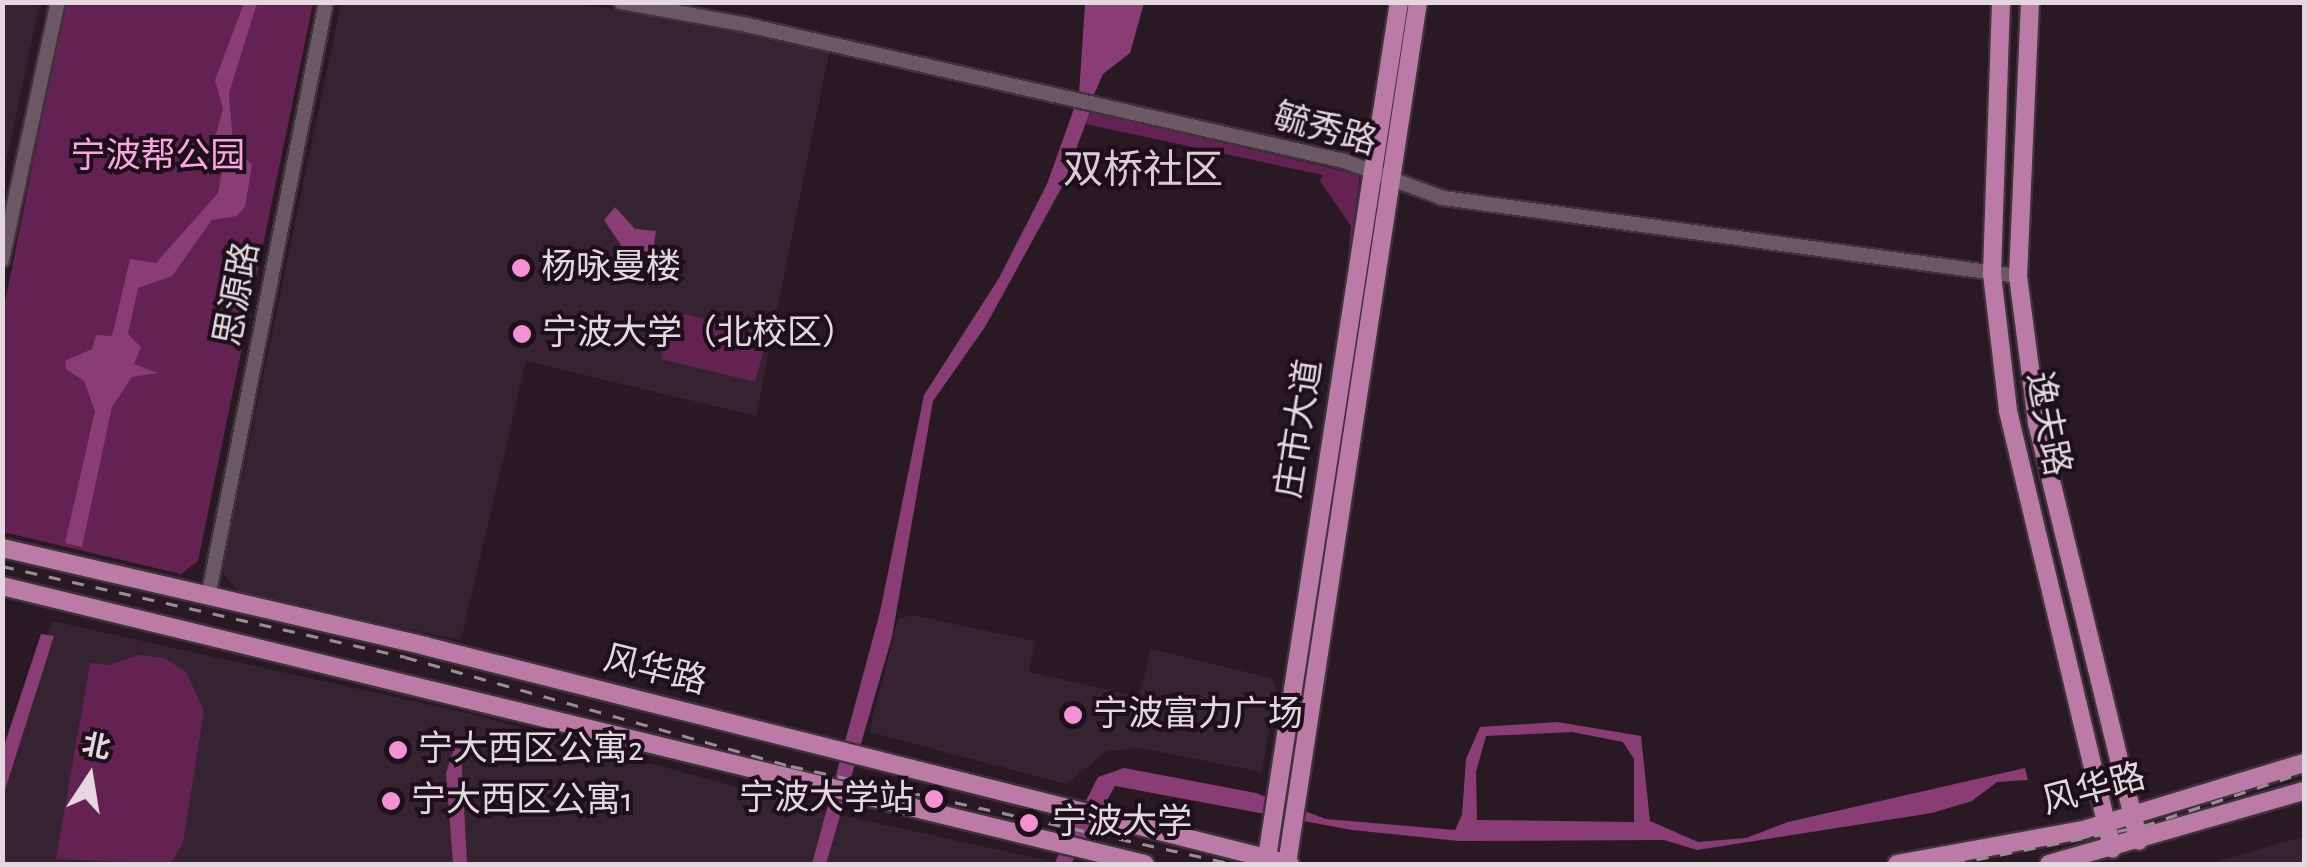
<!DOCTYPE html>
<meta charset="utf-8">
<style>
body{margin:0}
#map{position:relative;width:2307px;height:867px;overflow:hidden;background:#281923;font-family:"Alegreya Sans","Noto Sans SC",sans-serif}
div>[style]{position:absolute}
[style*='--x']{left:calc(var(--x)*1px);top:calc(var(--y)*1px);width:calc(var(--w)*1px);rotate:calc(var(--a)*1deg)}
.built>*{inset:0;background:#362331}
.green>*{inset:0;background:#632252}
.water>*{inset:0;background:#8a3c75}
.roads{filter:drop-shadow(2px 0 #3e333a) drop-shadow(-2px 0 #3e333a) drop-shadow(0 2px #3e333a) drop-shadow(0 -2px #3e333a)}
.minor>*{height:14px;margin:-7px;padding:0 7px;transform-origin:7px;border-radius:7px;background:#6b5864}
.major>*{height:18px;margin:-9px;padding:0 9px;transform-origin:9px;border-radius:9px;background:#bc7ba7}
.rail>*{height:2.5px;margin-top:-1.25px;transform-origin:0;background:repeating-linear-gradient(90deg,#9a8e95 0 12px,transparent 0 24px)}
.dots>*{width:28px;height:28px;translate:-50% -50%;box-sizing:border-box;border:5px solid #1e101a;border-radius:50%}
span{translate:-50% -50%;white-space:nowrap;text-align:center;line-height:1.15;-webkit-text-stroke:8px #1e101a;paint-order:stroke}
.street-label{font-size:35px;color:#e2d8de}
.park-label{font-size:35px;color:#fba4df}
.poi-label{font-size:35px;color:#e2d8de}
.left{translate:0 -50%;text-align:left}
.right{translate:-100% -50%;text-align:right}
.quarter-label{font-size:40px;color:#dfcad7}
.frame{position:absolute;inset:0;border:5px solid #e2d8de;pointer-events:none}
.north{position:absolute;left:40px;top:727px;width:100px;height:100px;-webkit-text-stroke:8px #1e101a;paint-order:stroke;rotate:12deg;font-size:28px;font-weight:700;line-height:40px;text-align:center;color:#e2d8de}
.north::after{content:'';display:block;margin:auto;width:35px;height:45px;background:#e2d8de;clip-path:polygon(50% 0,100% 100%,50% 72%,0 100%)}
</style>
<div id="map">
<div class="built">
<div style="clip-path:polygon(3px 2px,40px 3px,3px 176px,2px 3px)"></div>
<div style="clip-path:polygon(341px 3px,572px 3px,717px 25px,829px 52px,756px 416px,526px 361px,461px 640px,242px 596px,222px 572px)"></div>
<div style="clip-path:polygon(912px 615px,1035px 641px,1029px 672px,1139px 697px,1151px 649px,1271px 678px,1277px 688px,1262px 772px,1139px 748px,1107px 751px,1066px 784px,869px 732px,898px 619px)"></div>
<div style="clip-path:polygon(52px 621px,471px 714px,831px 813px,1063px 864px,3px 864px,3px 772px)"></div>
<div style="clip-path:polygon(2304px 837px,2304px 864px,2209px 864px,2280px 843px)"></div>
</div>
<div class="green">
<div style="clip-path:polygon(65px 3px,313px 3px,198px 561px,181px 574px,3px 532px,3px 312px)"></div>
<div style="clip-path:polygon(1090px 112px,1360px 175px,1347px 272px,1351px 226px,1320px 181px,1323px 175px,1085px 124px)"></div>
<div style="clip-path:polygon(1382px 190px,1289px 787px,1286px 787px,1378px 191px)"></div>
<div style="clip-path:polygon(673px 311px,768px 334px,755px 382px,661px 359px)"></div>
<div style="clip-path:polygon(138px 655px,164px 658px,186px 672px,204px 711px,183px 842px,171px 864px,56px 859px,90px 663px,109px 665px)"></div>
</div>
<div class="water">
<div style="clip-path:polygon(244px 3px,257px 3px,229px 93px,233px 146px,252px 165px,245px 207px,237px 216px,212px 220px,172px 276px,138px 288px,128px 334px,141px 347px,134px 364px,158px 373px,132px 377px,112px 407px,82px 547px,65px 543px,95px 411px,84px 381px,66px 369px,65px 361px,92px 349px,96px 335px,112px 336px,130px 259px,156px 263px,218px 193px,222px 171px,215px 137px,223px 109px,215px 80px)"></div>
<div style="clip-path:polygon(1085px 3px,1144px 3px,1130px 53px,1103px 74px,1093px 97px,1079px 94px)"></div>
<div style="clip-path:polygon(1076px 103px,1092px 106px,1063px 185px,985px 327px,933px 401px,892px 637px,826px 864px,812px 864px,880px 612px,924px 395px,999px 278px,1047px 184px)"></div>
<div style="clip-path:polygon(615px 207px,635px 229px,656px 231px,651px 265px,613px 262px,621px 245px,604px 220px)"></div>
<div style="clip-path:polygon(41px 634px,54px 636px,3px 796px,3px 749px)"></div>
<div style="clip-path:polygon(evenodd,1557px 722px,1641px 736px,1650px 821px,1698px 842px,1746px 838px,1788px 822px,2025px 768px,2028px 780px,1997px 782px,1972px 801px,1932px 813px,1697px 850px,1664px 840px,1459px 841px,1352px 830px,1115px 786px,1071px 864px,1054px 864px,1098px 777px,1124px 768px,1256px 793px,1326px 819px,1455px 830px,1462px 815px,1466px 759px,1480px 727px,1557px 722px,1572px 732px,1623px 742px,1634px 759px,1634px 822px,1477px 820px,1476px 772px,1486px 736px,1572px 732px)"></div>
<div style="clip-path:polygon(454px 748px,461px 749px,467px 864px,453px 864px,446px 773px)"></div>
</div>
<div class="roads">
<div class="minor">
<div style="--x:621;--y:2;--w:128;--a:10.3"></div>
<div style="--x:747;--y:25;--w:612;--a:12.83"></div>
<div style="--x:1344;--y:161;--w:106;--a:20.5"></div>
<div style="--x:1443;--y:198;--w:580;--a:7.73"></div>
<div style="--x:2;--y:260;--w:264;--a:-77.8"></div>
<div style="--x:208;--y:597;--w:607;--a:-78.78"></div>
</div>
<div class="major">
<div style="--x:2001;--y:2;--w:272;--a:91.9"></div>
<div style="--x:1992;--y:274;--w:138;--a:83.3"></div>
<div style="--x:2008;--y:411;--w:450;--a:76.6"></div>
<div style="--x:2030;--y:2;--w:274;--a:92.5"></div>
<div style="--x:2018;--y:276;--w:148;--a:82.6"></div>
<div style="--x:2037;--y:423;--w:430;--a:76.3"></div>
<div style="--x:2;--y:548;--w:434;--a:13"></div>
<div style="--x:425;--y:646;--w:892;--a:14.15"></div>
<div style="--x:2;--y:586;--w:1176;--a:13.67"></div>
<div style="--x:1266;--y:864;--w:872;--a:-81.23"></div>
<div style="--x:1287;--y:864;--w:872;--a:-81.36"></div>
<div style="--x:1897;--y:864;--w:189;--a:-10.4"></div>
<div style="--x:2083;--y:830;--w:231;--a:-16.9"></div>
<div style="--x:2049;--y:864;--w:265;--a:-16"></div>
</div>
</div>
<div class="rail">
<div style="--x:2;--y:566;--w:413;--a:12.7"></div>
<div style="--x:405;--y:657;--w:401;--a:15.8"></div>
<div style="--x:791;--y:766;--w:452;--a:12.5"></div>
<div style="--x:1953;--y:864;--w:194;--a:-11.3"></div>
<div style="--x:2143;--y:826;--w:170;--a:-18.5"></div>
</div>
<div class="dots">
<div style="left:521px;top:268px;background:#f391d5"></div>
<div style="left:522px;top:334px;background:#f391d5"></div>
<div style="left:1073px;top:715px;background:#f391d5"></div>
<div style="left:398px;top:750px;background:#f391d5"></div>
<div style="left:934px;top:799px;background:#f391d5"></div>
<div style="left:391px;top:801px;background:#f391d5"></div>
<div style="left:1029px;top:823px;background:#f391d5"></div>
</div>
<div class="street-label">
<span style="left:1325px;top:130px;rotate:16deg">毓秀路</span>
<span style="left:238px;top:294px;rotate:-79deg">思源路</span>
<span style="left:2047px;top:424px;rotate:79deg">逸夫路</span>
<span style="left:1300px;top:429px;rotate:-81deg">庄市大道</span>
<span style="left:655px;top:671px;rotate:14deg">风华路</span>
<span style="left:2094px;top:790px;rotate:-15deg">风华路</span>
</div>
<div class="park-label">
<span style="left:158px;top:157px">宁波帮公园</span>
</div>
<div class="poi-label">
<span class="left" style="left:541px;top:268px">杨咏曼楼</span>
<span class="left" style="left:542px;top:334px">宁波大学（北校区）</span>
<span class="left" style="left:1093px;top:715px">宁波富力广场</span>
<span class="left" style="left:418px;top:750px">宁大西区公寓2</span>
<span class="right" style="left:914px;top:799px">宁波大学站</span>
<span class="left" style="left:411px;top:801px">宁大西区公寓1</span>
<span class="left" style="left:1052px;top:823px">宁波大学</span>
</div>
<div class="quarter-label">
<span style="left:1143px;top:171px">双桥社区</span>
</div>
<div class="frame"></div>
<div class="north">北</div>
</div>
